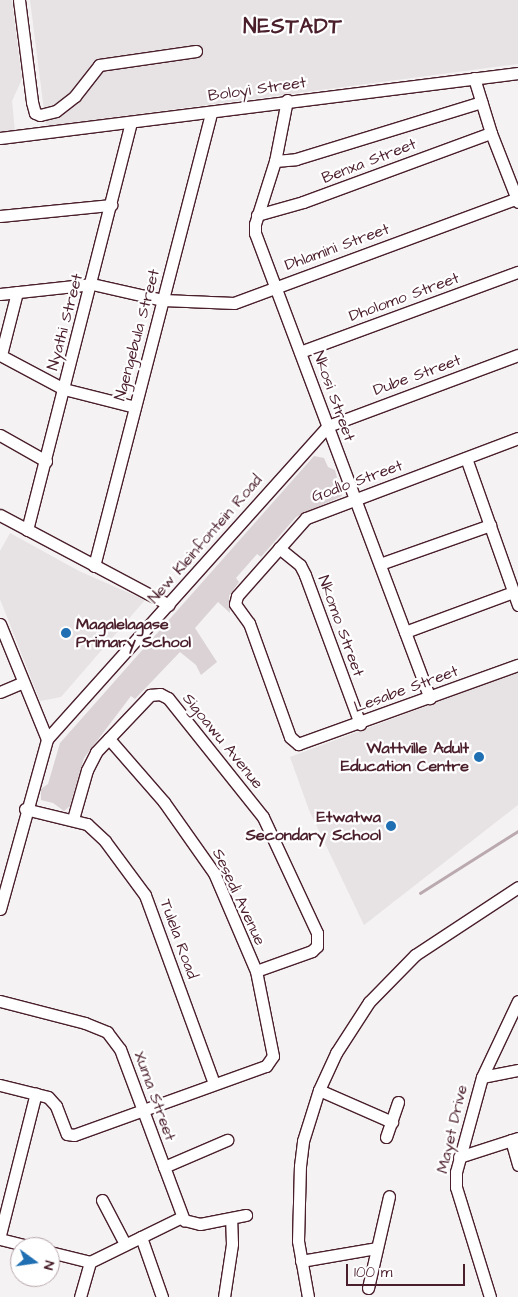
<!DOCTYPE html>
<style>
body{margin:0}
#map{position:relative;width:518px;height:1297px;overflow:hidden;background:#f4f2f2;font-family:"Architects Daughter",sans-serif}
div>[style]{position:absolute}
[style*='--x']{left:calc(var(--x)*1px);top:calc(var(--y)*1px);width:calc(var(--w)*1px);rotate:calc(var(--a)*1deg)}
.built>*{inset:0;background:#e7e2e3}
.green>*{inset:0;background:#dbd2d5}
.stream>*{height:2.5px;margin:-1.25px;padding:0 1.25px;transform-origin:1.25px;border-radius:1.25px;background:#baa9ae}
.roads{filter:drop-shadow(1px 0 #4a1f2b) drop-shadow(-1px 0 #4a1f2b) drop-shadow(0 1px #4a1f2b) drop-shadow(0 -1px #4a1f2b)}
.minor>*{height:11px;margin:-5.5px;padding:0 5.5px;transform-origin:5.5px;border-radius:5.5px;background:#fff}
.dots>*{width:14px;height:14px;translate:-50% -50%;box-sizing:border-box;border:2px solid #fff;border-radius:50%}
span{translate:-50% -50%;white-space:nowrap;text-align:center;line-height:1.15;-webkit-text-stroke:4.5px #fff;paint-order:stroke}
.street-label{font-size:16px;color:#4a1f2b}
.poi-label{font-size:16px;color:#4a1f2b;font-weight:700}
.left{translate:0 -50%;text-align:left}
.right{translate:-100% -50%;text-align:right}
.district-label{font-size:21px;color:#4a1f2b;font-weight:700;letter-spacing:1px}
.north{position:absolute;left:10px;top:1237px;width:50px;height:50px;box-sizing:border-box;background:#fff;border:1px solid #b7a5aa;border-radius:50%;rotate:104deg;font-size:14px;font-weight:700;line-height:20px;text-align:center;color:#4a1f2b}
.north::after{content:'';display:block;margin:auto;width:18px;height:22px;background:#1f6fb2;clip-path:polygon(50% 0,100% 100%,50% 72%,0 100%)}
.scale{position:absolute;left:346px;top:1264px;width:119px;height:22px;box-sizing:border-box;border:2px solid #4a1f2b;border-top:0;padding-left:6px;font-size:15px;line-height:18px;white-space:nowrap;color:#4a1f2b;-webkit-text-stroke:4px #fff;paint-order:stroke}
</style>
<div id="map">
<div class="built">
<div style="clip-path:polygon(0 0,12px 0,22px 79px,12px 101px,15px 132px,0 134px)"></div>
<div style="clip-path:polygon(30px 0,518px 0,518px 64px,46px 126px)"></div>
<div style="clip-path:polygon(10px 533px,79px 571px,145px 600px,61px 697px,40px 701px,0 599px,0 551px)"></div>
<div style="clip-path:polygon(518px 672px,518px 805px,364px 925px,309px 810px,290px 757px)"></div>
</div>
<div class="green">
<div style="clip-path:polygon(314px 456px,324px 458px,328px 467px,335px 470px,342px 496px,296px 517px,261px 557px,257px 554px,236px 578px,239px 582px,229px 596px,230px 613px,218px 602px,195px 628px,217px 662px,201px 675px,196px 665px,180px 652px,135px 699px,131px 696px,84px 758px,70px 806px,64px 811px,53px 803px,41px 800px,41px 789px,48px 784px,60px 743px)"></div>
</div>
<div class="stream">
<div style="--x:420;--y:893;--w:116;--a:-32.3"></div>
</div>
<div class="roads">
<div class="minor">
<div style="--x:19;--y:0;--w:103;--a:82.7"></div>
<div style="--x:32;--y:102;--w:11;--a:75"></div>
<div style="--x:35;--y:113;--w:5;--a:22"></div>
<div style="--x:40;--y:115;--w:16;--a:-14"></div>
<div style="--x:56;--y:111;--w:24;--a:-38"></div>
<div style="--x:75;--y:96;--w:39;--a:-52"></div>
<div style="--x:99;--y:65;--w:98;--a:-8.2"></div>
<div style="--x:474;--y:78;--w:58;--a:72.8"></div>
<div style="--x:491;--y:133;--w:74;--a:68.6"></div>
<div style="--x:287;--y:100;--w:62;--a:101.1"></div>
<div style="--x:275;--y:161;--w:66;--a:107.6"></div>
<div style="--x:255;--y:224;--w:9;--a:90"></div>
<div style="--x:255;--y:233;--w:497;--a:69.4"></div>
<div style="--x:0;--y:138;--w:522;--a:-7.15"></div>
<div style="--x:275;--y:161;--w:21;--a:-5"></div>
<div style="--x:296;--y:159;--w:194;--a:-17.1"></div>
<div style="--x:257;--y:215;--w:48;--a:-15.8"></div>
<div style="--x:303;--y:202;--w:200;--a:-20.2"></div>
<div style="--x:0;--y:216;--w:112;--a:-5.7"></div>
<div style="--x:0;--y:294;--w:93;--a:-6.2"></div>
<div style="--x:92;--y:284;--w:73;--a:12.7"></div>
<div style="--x:163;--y:300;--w:71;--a:2.4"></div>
<div style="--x:234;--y:303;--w:303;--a:-20.3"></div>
<div style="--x:300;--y:352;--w:232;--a:-20.2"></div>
<div style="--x:0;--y:355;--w:72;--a:28"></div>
<div style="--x:64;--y:389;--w:73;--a:14.2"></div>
<div style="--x:1;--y:355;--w:65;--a:-75.7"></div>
<div style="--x:0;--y:435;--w:53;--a:29.5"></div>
<div style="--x:518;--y:438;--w:227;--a:159.3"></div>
<div style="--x:306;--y:518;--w:104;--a:131.5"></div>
<div style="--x:237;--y:596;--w:8;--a:104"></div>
<div style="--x:235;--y:604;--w:24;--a:54"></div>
<div style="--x:249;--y:623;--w:121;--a:70.2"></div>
<div style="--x:290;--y:737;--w:11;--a:41"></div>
<div style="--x:298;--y:744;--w:234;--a:-19.8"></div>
<div style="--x:466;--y:458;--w:156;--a:70.5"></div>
<div style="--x:0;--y:515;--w:191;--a:28"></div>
<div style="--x:27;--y:530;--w:421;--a:-75.7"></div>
<div style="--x:279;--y:548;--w:27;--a:39"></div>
<div style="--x:300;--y:565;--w:11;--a:63"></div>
<div style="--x:305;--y:575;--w:159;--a:69.7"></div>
<div style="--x:380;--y:564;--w:117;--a:-19.5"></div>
<div style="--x:94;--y:566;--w:469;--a:-75.5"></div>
<div style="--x:0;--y:624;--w:124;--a:67.8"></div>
<div style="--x:405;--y:632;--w:115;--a:-20.3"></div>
<div style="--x:0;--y:692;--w:25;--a:-23"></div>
<div style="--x:25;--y:809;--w:64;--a:13.6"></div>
<div style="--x:87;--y:824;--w:25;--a:43"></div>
<div style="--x:105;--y:841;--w:67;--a:53.5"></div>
<div style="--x:145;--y:895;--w:201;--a:69.9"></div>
<div style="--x:73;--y:819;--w:51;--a:-74.1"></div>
<div style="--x:87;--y:770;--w:20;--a:-63"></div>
<div style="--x:96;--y:752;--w:79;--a:-46.5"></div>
<div style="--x:150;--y:695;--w:10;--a:-6"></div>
<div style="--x:160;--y:694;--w:9;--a:27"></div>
<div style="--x:168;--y:698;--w:152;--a:51.4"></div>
<div style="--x:263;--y:817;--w:128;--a:65"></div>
<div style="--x:317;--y:933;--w:13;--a:90"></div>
<div style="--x:317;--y:946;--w:7;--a:135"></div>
<div style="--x:312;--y:951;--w:59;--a:160.3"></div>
<div style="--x:0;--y:909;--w:176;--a:-74.5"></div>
<div style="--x:47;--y:739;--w:421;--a:-48.1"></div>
<div style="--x:328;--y:426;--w:203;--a:-20.5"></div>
<div style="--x:0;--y:1001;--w:88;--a:14.5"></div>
<div style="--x:85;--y:1023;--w:24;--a:22"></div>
<div style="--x:107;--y:1032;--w:21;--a:53"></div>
<div style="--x:120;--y:1049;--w:183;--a:69.5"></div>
<div style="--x:184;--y:1220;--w:16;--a:14"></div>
<div style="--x:200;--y:1224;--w:47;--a:-11.1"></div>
<div style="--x:482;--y:1077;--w:37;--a:-11"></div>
<div style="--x:0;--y:1085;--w:49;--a:14"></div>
<div style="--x:48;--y:1097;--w:12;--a:48"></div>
<div style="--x:56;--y:1106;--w:30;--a:69"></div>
<div style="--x:67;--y:1134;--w:7;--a:8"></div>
<div style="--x:74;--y:1135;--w:204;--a:-19.8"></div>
<div style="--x:266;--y:1066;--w:12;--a:-55"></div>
<div style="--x:273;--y:1056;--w:87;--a:-101.3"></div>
<div style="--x:256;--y:971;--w:107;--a:-113.2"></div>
<div style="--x:214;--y:873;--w:87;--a:-125.2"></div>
<div style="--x:164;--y:802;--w:84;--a:-131.1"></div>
<div style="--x:319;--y:1090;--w:80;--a:23.7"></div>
<div style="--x:386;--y:1137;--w:37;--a:-71"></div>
<div style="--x:511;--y:1140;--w:26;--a:74"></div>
<div style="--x:459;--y:1157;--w:62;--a:-17.9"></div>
<div style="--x:164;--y:1167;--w:69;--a:-23.2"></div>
<div style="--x:102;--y:1200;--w:50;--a:62.4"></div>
<div style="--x:0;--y:1235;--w:146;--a:-75.8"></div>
<div style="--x:141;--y:1237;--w:64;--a:70.7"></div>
<div style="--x:0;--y:1239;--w:32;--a:14"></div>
<div style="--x:50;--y:1252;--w:41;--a:14"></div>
<div style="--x:90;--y:1262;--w:102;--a:-26.1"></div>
<div style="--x:301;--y:1261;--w:76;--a:-9.8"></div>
<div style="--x:368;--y:1288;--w:94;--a:-77.1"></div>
<div style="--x:80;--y:1297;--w:36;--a:-74"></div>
<div style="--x:224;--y:1297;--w:54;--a:-81.4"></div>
<div style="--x:232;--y:1244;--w:25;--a:-92"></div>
<div style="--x:308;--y:1297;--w:57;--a:-100.1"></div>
<div style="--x:298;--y:1241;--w:75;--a:-88.5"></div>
<div style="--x:300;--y:1166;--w:25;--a:-83"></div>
<div style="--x:303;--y:1141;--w:53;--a:-72.6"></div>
<div style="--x:319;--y:1090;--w:41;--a:-65.3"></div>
<div style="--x:336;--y:1053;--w:61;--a:-57.1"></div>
<div style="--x:369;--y:1002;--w:66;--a:-45.6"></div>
<div style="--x:415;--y:955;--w:123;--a:-33.4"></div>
<div style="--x:490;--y:1297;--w:115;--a:-107.2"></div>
<div style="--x:456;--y:1187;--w:15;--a:-90"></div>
<div style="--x:456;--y:1172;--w:98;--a:-74.7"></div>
<div style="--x:482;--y:1077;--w:84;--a:-64.7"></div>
</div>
</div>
<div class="dots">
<div style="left:66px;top:633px;background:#1f6fb2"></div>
<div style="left:479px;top:757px;background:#1f6fb2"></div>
<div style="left:391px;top:826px;background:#1f6fb2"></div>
</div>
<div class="street-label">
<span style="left:257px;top:89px;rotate:-8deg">Boloyi Street</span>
<span style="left:369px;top:161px;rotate:-21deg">Benxa Street</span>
<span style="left:337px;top:247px;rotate:-20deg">Dhlamini Street</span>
<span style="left:404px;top:297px;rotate:-20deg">Dholomo Street</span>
<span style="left:65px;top:322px;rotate:-75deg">Nyathi Street</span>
<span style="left:137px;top:335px;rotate:-75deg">Ngengebula Street</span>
<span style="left:417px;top:375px;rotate:-20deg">Dube Street</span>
<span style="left:334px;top:396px;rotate:70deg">Nkosi Street</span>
<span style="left:357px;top:481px;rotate:-20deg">Godlo Street</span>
<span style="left:205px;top:539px;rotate:-49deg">New Kleinfontein Road</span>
<span style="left:341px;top:626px;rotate:70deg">Nkomo Street</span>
<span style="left:406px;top:689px;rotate:-20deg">Lesabe Street</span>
<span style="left:223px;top:741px;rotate:51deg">Sigoawu Avenue</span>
<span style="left:239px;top:897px;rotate:65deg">Sesedi Avenue</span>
<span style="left:179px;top:939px;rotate:70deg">Tulela Road</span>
<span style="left:155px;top:1096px;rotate:70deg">Xuma Street</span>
<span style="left:452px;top:1129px;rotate:-77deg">Mayet Drive</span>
</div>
<div class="poi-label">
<span class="left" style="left:76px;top:633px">Magalelagase<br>Primary School</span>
<span class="right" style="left:469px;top:757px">Wattville Adult<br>Education Centre</span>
<span class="right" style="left:381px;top:826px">Etwatwa<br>Secondary School</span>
</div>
<div class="district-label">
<span style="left:293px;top:27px">NESTADT</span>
</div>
<div class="north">N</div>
<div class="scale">100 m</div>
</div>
